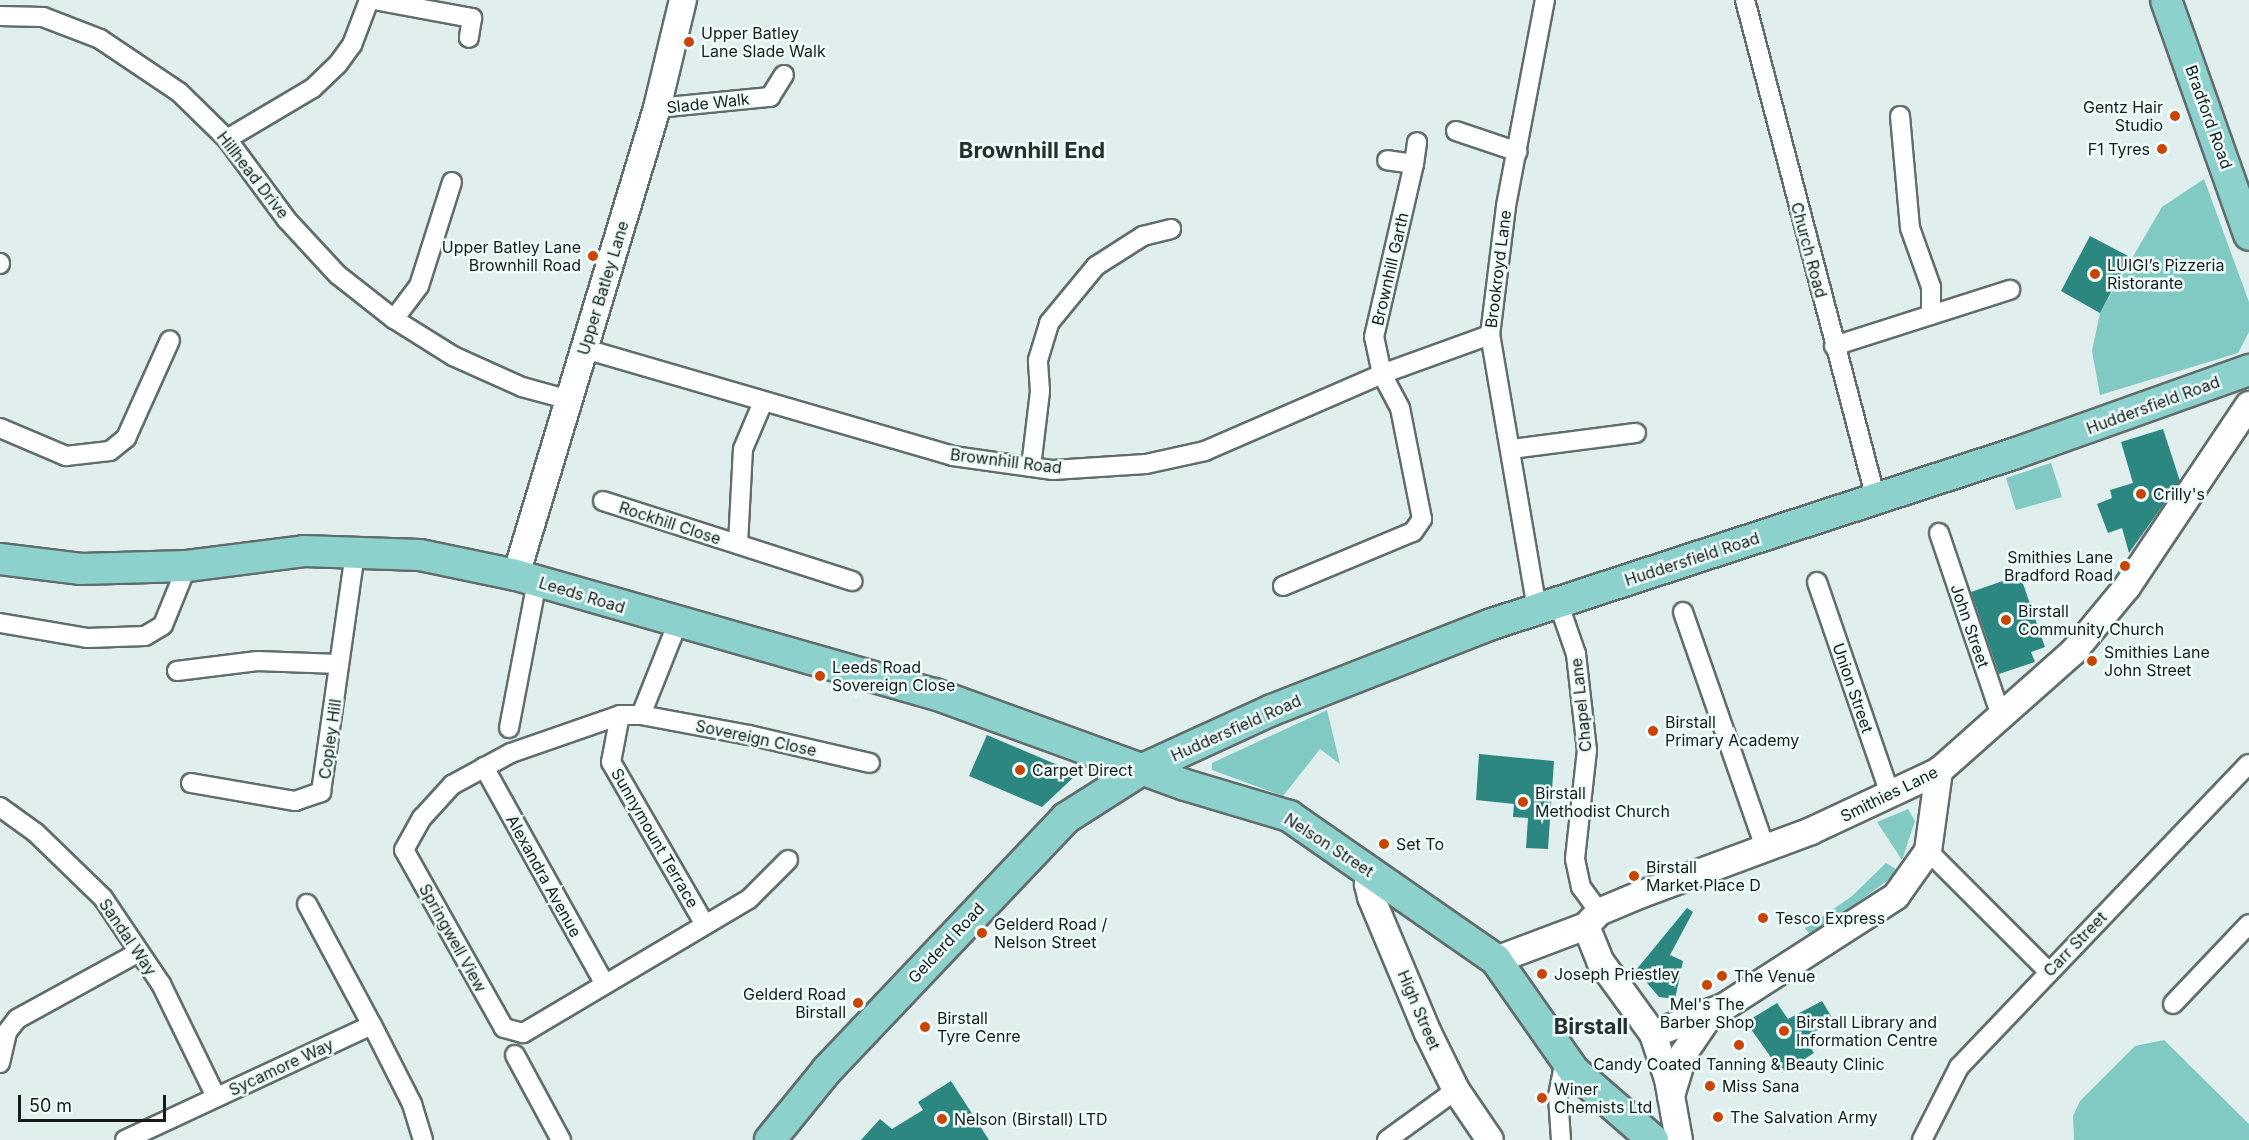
<!DOCTYPE html>
<meta charset="utf-8">
<style>
body{margin:0}
#map{position:relative;width:2249px;height:1140px;overflow:hidden;background:#e0eeed;font-family:Inter,sans-serif}
div>[style]{position:absolute}
[style*='--x']{left:calc(var(--x)*1px);top:calc(var(--y)*1px);width:calc(var(--w)*1px);rotate:calc(var(--a)*1deg)}
.green>*{inset:0;background:#81c9c3}
.building>*{inset:0;background:#2d8781}
.roads{filter:drop-shadow(2px 0 #606d6c) drop-shadow(-2px 0 #606d6c) drop-shadow(0 2px #606d6c) drop-shadow(0 -2px #606d6c)}
.street>*{height:18px;margin:-9px;padding:0 9px;transform-origin:9px;border-radius:9px;background:#fff}
.secondary>*{height:26px;margin:-13px;padding:0 13px;transform-origin:13px;border-radius:13px;background:#fff}
.primary>*{height:30px;margin:-15px;padding:0 15px;transform-origin:15px;border-radius:15px;background:#8dd1cd}
.dots>*{width:16px;height:16px;translate:-50% -50%;box-sizing:border-box;border:3px solid #edfcfa;border-radius:50%}
span{translate:-50% -50%;white-space:nowrap;text-align:center;line-height:1.15;-webkit-text-stroke:5px #edfcfa;paint-order:stroke}
.poi-label{font-size:16px;color:#171c1b}
.left{translate:0 -50%;text-align:left}
.right{translate:-100% -50%;text-align:right}
.street-label{font-size:16px;color:#171c1b}
.district-label{font-size:22px;color:#242f2e;font-weight:700}
.scale{position:absolute;left:18px;top:1095px;width:148px;height:27px;box-sizing:border-box;border:3px solid #171c1b;border-top:0;padding-left:8px;font-size:18px;line-height:21px;white-space:nowrap;color:#171c1b;-webkit-text-stroke:4px #edfcfa;paint-order:stroke}
</style>
<div id="map">
<div class="green">
<div style="clip-path:polygon(2204px 179px,2249px 302px,2249px 332px,2238px 353px,2100px 395px,2092px 351px,2100px 313px,2162px 207px)"></div>
<div style="clip-path:polygon(2051px 463px,2062px 497px,2016px 510px,2006px 478px)"></div>
<div style="clip-path:polygon(1327px 710px,1340px 764px,1320px 749px,1283px 796px,1212px 770px,1212px 763px)"></div>
<div style="clip-path:polygon(1908px 809px,1915px 821px,1902px 860px,1877px 822px)"></div>
<div style="clip-path:polygon(1886px 863px,1897px 870px,1891px 878px,1811px 936px,1805px 928px,1851px 897px)"></div>
<div style="clip-path:polygon(2164px 1040px,2249px 1124px,2249px 1140px,2074px 1140px,2073px 1116px,2080px 1101px,2135px 1046px)"></div>
</div>
<div class="building">
<div style="clip-path:polygon(2090px 236px,2130px 257px,2100px 313px,2061px 291px)"></div>
<div style="clip-path:polygon(2163px 429px,2180px 481px,2129px 553px,2122px 528px,2108px 533px,2097px 504px,2112px 498px,2110px 490px,2133px 483px,2121px 442px)"></div>
<div style="clip-path:polygon(2020px 575px,2045px 647px,2031px 652px,2035px 662px,1999px 674px,1971px 592px)"></div>
<div style="clip-path:polygon(987px 735px,1060px 766px,1076px 775px,1042px 807px,969px 776px)"></div>
<div style="clip-path:polygon(1479px 754px,1554px 761px,1548px 849px,1526px 848px,1528px 818px,1513px 817px,1514px 804px,1476px 800px)"></div>
<div style="clip-path:polygon(1687px 908px,1693px 912px,1670px 955px,1683px 961px,1675px 999px,1659px 997px,1636px 970px)"></div>
<div style="clip-path:polygon(1822px 1001px,1833px 1019px,1805px 1039px,1814px 1053px,1782px 1073px,1746px 1022px,1777px 1003px,1788px 1019px)"></div>
<div style="clip-path:polygon(951px 1081px,989px 1140px,861px 1140px,880px 1119px,892px 1129px,923px 1110px,918px 1102px)"></div>
</div>
<div class="roads">
<div class="street">
<div style="--x:374;--y:0;--w:100;--a:10.4"></div>
<div style="--x:472;--y:18;--w:20;--a:99"></div>
<div style="--x:1745;--y:0;--w:516;--a:75.29"></div>
<div style="--x:0;--y:16;--w:43;--a:1.3"></div>
<div style="--x:43;--y:17;--w:61;--a:21.1"></div>
<div style="--x:100;--y:39;--w:95;--a:33.9"></div>
<div style="--x:179;--y:92;--w:67;--a:44.4"></div>
<div style="--x:227;--y:139;--w:101;--a:53.5"></div>
<div style="--x:287;--y:220;--w:75;--a:47.2"></div>
<div style="--x:338;--y:275;--w:71;--a:38.2"></div>
<div style="--x:394;--y:319;--w:70;--a:32.1"></div>
<div style="--x:453;--y:356;--w:76;--a:24.2"></div>
<div style="--x:522;--y:387;--w:50;--a:15.2"></div>
<div style="--x:657;--y:108;--w:114;--a:-5.6"></div>
<div style="--x:770;--y:97;--w:26;--a:-58"></div>
<div style="--x:1900;--y:116;--w:112;--a:84.9"></div>
<div style="--x:1910;--y:228;--w:63;--a:70.4"></div>
<div style="--x:1931;--y:287;--w:28;--a:90"></div>
<div style="--x:1456;--y:131;--w:65;--a:18.7"></div>
<div style="--x:227;--y:139;--w:100;--a:-30.7"></div>
<div style="--x:313;--y:88;--w:35;--a:-44"></div>
<div style="--x:338;--y:64;--w:24;--a:-54"></div>
<div style="--x:352;--y:45;--w:48;--a:-69.3"></div>
<div style="--x:1414;--y:164;--w:22;--a:-82"></div>
<div style="--x:0;--y:263;--w:1;--a:90"></div>
<div style="--x:394;--y:319;--w:41;--a:-52.9"></div>
<div style="--x:419;--y:286;--w:109;--a:-72.4"></div>
<div style="--x:1834;--y:346;--w:185;--a:-17.7"></div>
<div style="--x:585;--y:349;--w:383;--a:16.2"></div>
<div style="--x:953;--y:456;--w:101;--a:8"></div>
<div style="--x:1053;--y:470;--w:93;--a:-3.7"></div>
<div style="--x:1146;--y:464;--w:60;--a:-12.4"></div>
<div style="--x:1205;--y:451;--w:193;--a:-23.5"></div>
<div style="--x:1382;--y:374;--w:115;--a:-19.9"></div>
<div style="--x:0;--y:428;--w:72;--a:23"></div>
<div style="--x:66;--y:456;--w:44;--a:-6.5"></div>
<div style="--x:110;--y:451;--w:21;--a:-39"></div>
<div style="--x:126;--y:438;--w:107;--a:-65.8"></div>
<div style="--x:1512;--y:449;--w:125;--a:-7.4"></div>
<div style="--x:1031;--y:467;--w:77;--a:-83.2"></div>
<div style="--x:1040;--y:391;--w:31;--a:-94"></div>
<div style="--x:1038;--y:360;--w:39;--a:-73"></div>
<div style="--x:1049;--y:323;--w:74;--a:-50.5"></div>
<div style="--x:1096;--y:266;--w:56;--a:-32.6"></div>
<div style="--x:1143;--y:236;--w:29;--a:-14"></div>
<div style="--x:603;--y:501;--w:262;--a:17.8"></div>
<div style="--x:1939;--y:533;--w:196;--a:71.3"></div>
<div style="--x:738;--y:544;--w:95;--a:-87"></div>
<div style="--x:743;--y:449;--w:51;--a:-66.9"></div>
<div style="--x:1817;--y:582;--w:224;--a:71"></div>
<div style="--x:1283;--y:586;--w:141;--a:-22.6"></div>
<div style="--x:1413;--y:532;--w:16;--a:-55"></div>
<div style="--x:1422;--y:519;--w:113;--a:-101.2"></div>
<div style="--x:1400;--y:408;--w:38;--a:-118"></div>
<div style="--x:1382;--y:374;--w:38;--a:-102"></div>
<div style="--x:1374;--y:337;--w:178;--a:-77"></div>
<div style="--x:1414;--y:164;--w:27;--a:-172"></div>
<div style="--x:1558;--y:602;--w:55;--a:70.9"></div>
<div style="--x:1576;--y:654;--w:97;--a:83.5"></div>
<div style="--x:1587;--y:750;--w:110;--a:96.3"></div>
<div style="--x:1575;--y:859;--w:29;--a:78"></div>
<div style="--x:1581;--y:887;--w:31;--a:54"></div>
<div style="--x:1537;--y:609;--w:278;--a:-99.7"></div>
<div style="--x:1490;--y:335;--w:130;--a:-82.9"></div>
<div style="--x:1506;--y:206;--w:210;--a:-79.3"></div>
<div style="--x:1683;--y:612;--w:250;--a:70.8"></div>
<div style="--x:0;--y:623;--w:88;--a:9.8"></div>
<div style="--x:87;--y:638;--w:58;--a:-2"></div>
<div style="--x:145;--y:636;--w:21;--a:-31"></div>
<div style="--x:163;--y:625;--w:64;--a:-67.9"></div>
<div style="--x:177;--y:671;--w:81;--a:-7.1"></div>
<div style="--x:257;--y:661;--w:82;--a:2.1"></div>
<div style="--x:620;--y:715;--w:48;--a:100.8"></div>
<div style="--x:611;--y:762;--w:188;--a:60"></div>
<div style="--x:641;--y:715;--w:100;--a:-68.3"></div>
<div style="--x:509;--y:728;--w:150;--a:-79.2"></div>
<div style="--x:484;--y:767;--w:248;--a:60.9"></div>
<div style="--x:191;--y:783;--w:106;--a:9.8"></div>
<div style="--x:295;--y:801;--w:28;--a:-19"></div>
<div style="--x:321;--y:792;--w:241;--a:-81.9"></div>
<div style="--x:0;--y:807;--w:44;--a:35.8"></div>
<div style="--x:36;--y:833;--w:93;--a:44.1"></div>
<div style="--x:103;--y:898;--w:104;--a:56"></div>
<div style="--x:161;--y:984;--w:126;--a:64"></div>
<div style="--x:1928;--y:851;--w:170;--a:45"></div>
<div style="--x:788;--y:860;--w:55;--a:135"></div>
<div style="--x:749;--y:899;--w:263;--a:149.3"></div>
<div style="--x:523;--y:1033;--w:20;--a:-165"></div>
<div style="--x:504;--y:1028;--w:204;--a:-119.3"></div>
<div style="--x:404;--y:850;--w:37;--a:-61"></div>
<div style="--x:422;--y:818;--w:45;--a:-47.7"></div>
<div style="--x:452;--y:785;--w:67;--a:-28.5"></div>
<div style="--x:511;--y:753;--w:115;--a:-19.2"></div>
<div style="--x:620;--y:715;--w:21;--a:0"></div>
<div style="--x:641;--y:715;--w:110;--a:10.5"></div>
<div style="--x:749;--y:735;--w:124;--a:13"></div>
<div style="--x:307;--y:904;--w:137;--a:61.8"></div>
<div style="--x:2173;--y:1004;--w:110;--a:-46.5"></div>
<div style="--x:515;--y:1055;--w:97;--a:61.6"></div>
<div style="--x:0;--y:1063;--w:32;--a:-77"></div>
<div style="--x:7;--y:1032;--w:16;--a:-52"></div>
<div style="--x:17;--y:1019;--w:139;--a:-28.8"></div>
<div style="--x:125;--y:1140;--w:272;--a:-25"></div>
<div style="--x:372;--y:1025;--w:89;--a:63.1"></div>
<div style="--x:412;--y:1104;--w:38;--a:73"></div>
<div style="--x:1387;--y:1140;--w:85;--a:-35.9"></div>
<div style="--x:1561;--y:1140;--w:44;--a:-93.9"></div>
<div style="--x:1558;--y:1096;--w:37;--a:-79"></div>
<div style="--x:1922;--y:1140;--w:82;--a:-63.1"></div>
<div style="--x:1959;--y:1067;--w:419;--a:-46.3"></div>
</div>
<div class="secondary">
<div style="--x:516;--y:575;--w:488;--a:-73.2"></div>
<div style="--x:657;--y:108;--w:111;--a:-76.5"></div>
<div style="--x:1374;--y:874;--w:12;--a:121"></div>
<div style="--x:1368;--y:884;--w:13;--a:77"></div>
<div style="--x:1371;--y:897;--w:147;--a:67.3"></div>
<div style="--x:1428;--y:1033;--w:64;--a:63.8"></div>
<div style="--x:1456;--y:1090;--w:60;--a:55.8"></div>
<div style="--x:1586;--y:926;--w:38;--a:68"></div>
<div style="--x:1600;--y:961;--w:90;--a:54"></div>
<div style="--x:1653;--y:1034;--w:47;--a:71.6"></div>
<div style="--x:1668;--y:1079;--w:62;--a:79.8"></div>
<div style="--x:1496;--y:960;--w:96;--a:-20.7"></div>
<div style="--x:1586;--y:926;--w:19;--a:-47"></div>
<div style="--x:1599;--y:912;--w:47;--a:-22.7"></div>
<div style="--x:1642;--y:894;--w:180;--a:-20.4"></div>
<div style="--x:1811;--y:831;--w:141;--a:-25.1"></div>
<div style="--x:1939;--y:771;--w:181;--a:-41.6"></div>
<div style="--x:2074;--y:651;--w:83;--a:-50.4"></div>
<div style="--x:2127;--y:587;--w:219;--a:-56.2"></div>
<div style="--x:1653;--y:1034;--w:76;--a:-20.8"></div>
<div style="--x:1724;--y:1007;--w:205;--a:-32.8"></div>
<div style="--x:1896;--y:896;--w:55;--a:-54.6"></div>
<div style="--x:1928;--y:851;--w:81;--a:-82.2"></div>
<div style="--x:1671;--y:1096;--w:45;--a:-73.2"></div>
<div style="--x:1684;--y:1053;--w:50;--a:-55.7"></div>
</div>
<div class="primary">
<div style="--x:2166;--y:0;--w:249;--a:70.5"></div>
<div style="--x:0;--y:559;--w:82;--a:7"></div>
<div style="--x:81;--y:569;--w:106;--a:-1.6"></div>
<div style="--x:187;--y:566;--w:118;--a:-7.3"></div>
<div style="--x:304;--y:551;--w:116;--a:2"></div>
<div style="--x:420;--y:555;--w:98;--a:11.8"></div>
<div style="--x:516;--y:575;--w:436;--a:15.9"></div>
<div style="--x:935;--y:694;--w:266;--a:20"></div>
<div style="--x:1185;--y:785;--w:109;--a:16.6"></div>
<div style="--x:1289;--y:816;--w:252;--a:34.8"></div>
<div style="--x:1496;--y:960;--w:136;--a:54.9"></div>
<div style="--x:1574;--y:1071;--w:105;--a:41.1"></div>
<div style="--x:770;--y:1140;--w:90;--a:-50.8"></div>
<div style="--x:827;--y:1070;--w:347;--a:-46.5"></div>
<div style="--x:1066;--y:818;--w:91;--a:-32.5"></div>
<div style="--x:1143;--y:769;--w:142;--a:-24.6"></div>
<div style="--x:1272;--y:710;--w:236;--a:-21.4"></div>
<div style="--x:1492;--y:624;--w:548;--a:-18.07"></div>
<div style="--x:2013;--y:454;--w:251;--a:-19.6"></div>
</div>
</div>
<div class="dots">
<div style="left:689px;top:42px;background:#ca4403"></div>
<div style="left:2175px;top:116px;background:#ca4403"></div>
<div style="left:2162px;top:149px;background:#ca4403"></div>
<div style="left:593px;top:256px;background:#ca4403"></div>
<div style="left:2095px;top:274px;background:#ca4403"></div>
<div style="left:2141px;top:494px;background:#ca4403"></div>
<div style="left:2125px;top:566px;background:#ca4403"></div>
<div style="left:2006px;top:620px;background:#ca4403"></div>
<div style="left:2092px;top:661px;background:#ca4403"></div>
<div style="left:820px;top:676px;background:#ca4403"></div>
<div style="left:1653px;top:731px;background:#ca4403"></div>
<div style="left:1020px;top:770px;background:#ca4403"></div>
<div style="left:1523px;top:802px;background:#ca4403"></div>
<div style="left:1384px;top:844px;background:#ca4403"></div>
<div style="left:1634px;top:876px;background:#ca4403"></div>
<div style="left:1763px;top:918px;background:#ca4403"></div>
<div style="left:982px;top:933px;background:#ca4403"></div>
<div style="left:1542px;top:974px;background:#ca4403"></div>
<div style="left:1722px;top:976px;background:#ca4403"></div>
<div style="left:1707px;top:985px;background:#ca4403"></div>
<div style="left:858px;top:1003px;background:#ca4403"></div>
<div style="left:925px;top:1027px;background:#ca4403"></div>
<div style="left:1784px;top:1031px;background:#ca4403"></div>
<div style="left:1739px;top:1045px;background:#ca4403"></div>
<div style="left:1710px;top:1086px;background:#ca4403"></div>
<div style="left:1542px;top:1098px;background:#ca4403"></div>
<div style="left:1718px;top:1117px;background:#ca4403"></div>
<div style="left:942px;top:1119px;background:#ca4403"></div>
</div>
<div class="poi-label">
<span class="left" style="left:701px;top:42px">Upper Batley<br>Lane Slade Walk</span>
<span class="right" style="left:2163px;top:116px">Gentz Hair<br>Studio</span>
<span class="right" style="left:2150px;top:149px">F1 Tyres</span>
<span class="right" style="left:581px;top:256px">Upper Batley Lane<br>Brownhill Road</span>
<span class="left" style="left:2107px;top:274px">LUIGI’s Pizzeria<br>Ristorante</span>
<span class="left" style="left:2153px;top:494px">Crilly's</span>
<span class="right" style="left:2113px;top:566px">Smithies Lane<br>Bradford Road</span>
<span class="left" style="left:2018px;top:620px">Birstall<br>Community Church</span>
<span class="left" style="left:2104px;top:661px">Smithies Lane<br>John Street</span>
<span class="left" style="left:832px;top:676px">Leeds Road<br>Sovereign Close</span>
<span class="left" style="left:1665px;top:731px">Birstall<br>Primary Academy</span>
<span class="left" style="left:1032px;top:770px">Carpet Direct</span>
<span class="left" style="left:1535px;top:802px">Birstall<br>Methodist Church</span>
<span class="left" style="left:1396px;top:844px">Set To</span>
<span class="left" style="left:1646px;top:876px">Birstall<br>Market Place D</span>
<span class="left" style="left:1775px;top:918px">Tesco Express</span>
<span class="left" style="left:994px;top:933px">Gelderd Road /<br>Nelson Street</span>
<span class="left" style="left:1554px;top:974px">Joseph Priestley</span>
<span class="left" style="left:1734px;top:976px">The Venue</span>
<span class="right" style="left:846px;top:1003px">Gelderd Road<br>Birstall</span>
<span style="left:1707px;top:1013px">Mel's The<br>Barber Shop</span>
<span class="left" style="left:937px;top:1027px">Birstall<br>Tyre Cenre</span>
<span class="left" style="left:1796px;top:1031px">Birstall Library and<br>Information Centre</span>
<span style="left:1739px;top:1064px">Candy Coated Tanning &amp; Beauty Clinic</span>
<span class="left" style="left:1722px;top:1086px">Miss Sana</span>
<span class="left" style="left:1554px;top:1098px">Winer<br>Chemists Ltd</span>
<span class="left" style="left:1730px;top:1117px">The Salvation Army</span>
<span class="left" style="left:954px;top:1119px">Nelson (Birstall) LTD</span>
</div>
<div class="street-label">
<span style="left:708px;top:103px;rotate:-6deg">Slade Walk</span>
<span style="left:2209px;top:117px;rotate:70deg">Bradford Road</span>
<span style="left:253px;top:175px;rotate:52deg">Hillhead Drive</span>
<span style="left:1809px;top:250px;rotate:75deg">Church Road</span>
<span style="left:1390px;top:269px;rotate:-77deg">Brownhill Garth</span>
<span style="left:1498px;top:269px;rotate:-83deg">Brookroyd Lane</span>
<span style="left:603px;top:288px;rotate:-73deg">Upper Batley Lane</span>
<span style="left:2153px;top:405px;rotate:-20deg">Huddersfield Road</span>
<span style="left:1006px;top:461px;rotate:7deg">Brownhill Road</span>
<span style="left:670px;top:523px;rotate:18deg">Rockhill Close</span>
<span style="left:1692px;top:559px;rotate:-18deg">Huddersfield Road</span>
<span style="left:582px;top:595px;rotate:17deg">Leeds Road</span>
<span style="left:1970px;top:626px;rotate:71deg">John Street</span>
<span style="left:1853px;top:688px;rotate:71deg">Union Street</span>
<span style="left:1581px;top:705px;rotate:-96deg">Chapel Lane</span>
<span style="left:1236px;top:728px;rotate:-24deg">Huddersfield Road</span>
<span style="left:756px;top:738px;rotate:12deg">Sovereign Close</span>
<span style="left:330px;top:739px;rotate:-82deg">Copley Hill</span>
<span style="left:1889px;top:794px;rotate:-26deg">Smithies Lane</span>
<span style="left:655px;top:838px;rotate:60deg">Sunnymount Terrace</span>
<span style="left:1329px;top:845px;rotate:33deg">Nelson Street</span>
<span style="left:544px;top:876px;rotate:61deg">Alexandra Avenue</span>
<span style="left:128px;top:937px;rotate:56deg">Sandal Way</span>
<span style="left:453px;top:938px;rotate:61deg">Springwell View</span>
<span style="left:946px;top:943px;rotate:-47deg">Gelderd Road</span>
<span style="left:2075px;top:944px;rotate:-46deg">Carr Street</span>
<span style="left:1419px;top:1010px;rotate:67deg">High Street</span>
<span style="left:281px;top:1067px;rotate:-25deg">Sycamore Way</span>
</div>
<div class="district-label">
<span style="left:1032px;top:151px">Brownhill End</span>
<span style="left:1591px;top:1027px">Birstall</span>
</div>
<div class="scale">50 m</div>
</div>
